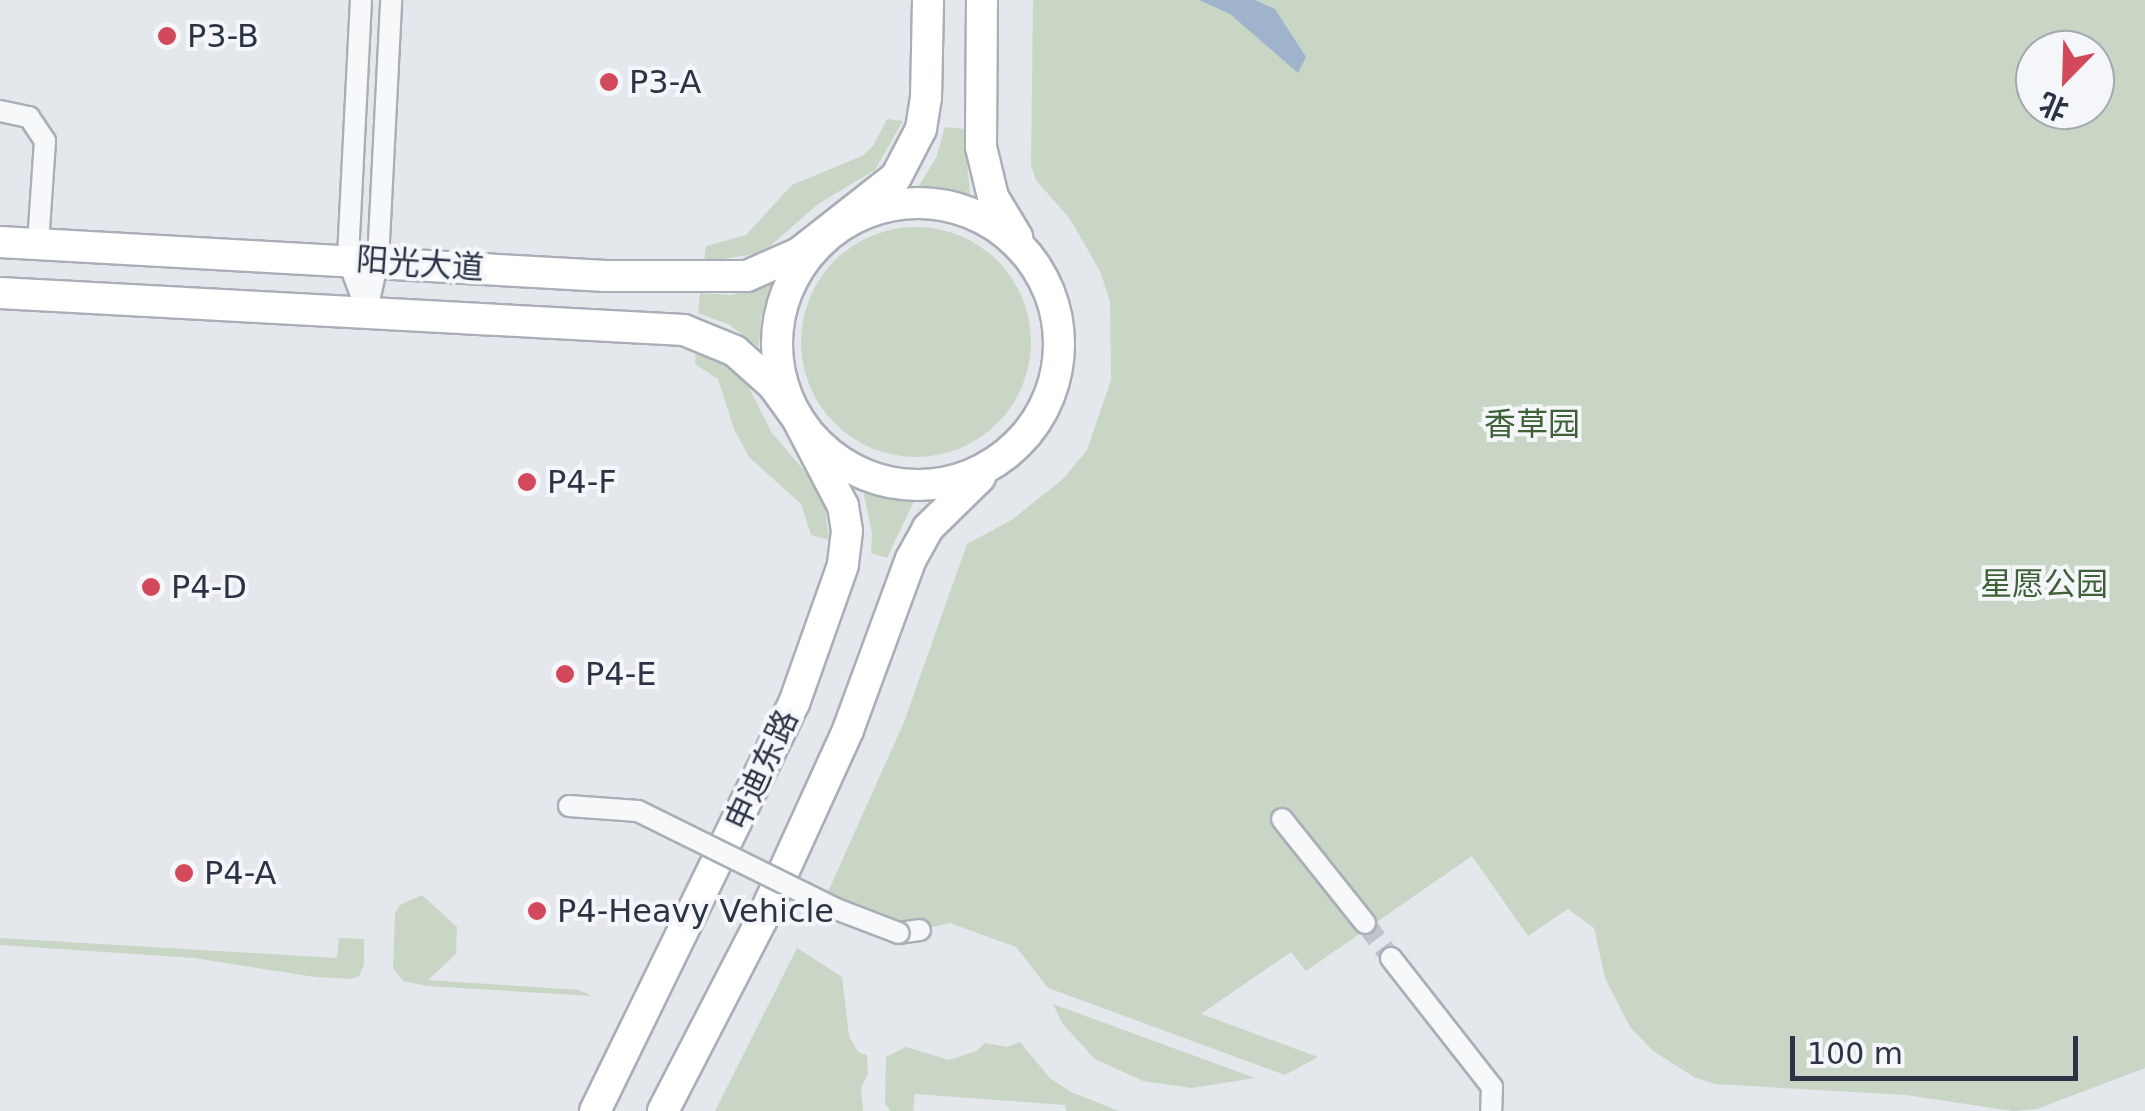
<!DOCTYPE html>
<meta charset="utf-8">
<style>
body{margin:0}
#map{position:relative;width:2145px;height:1111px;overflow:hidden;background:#e4e7ec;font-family:"DejaVu Sans","Noto Sans SC",sans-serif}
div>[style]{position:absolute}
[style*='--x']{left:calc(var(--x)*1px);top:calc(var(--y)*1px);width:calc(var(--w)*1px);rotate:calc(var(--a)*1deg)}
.green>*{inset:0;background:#c9d6c5}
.round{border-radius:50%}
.water>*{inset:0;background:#9fb4cc}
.street-tunnel>*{height:20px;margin-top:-10px;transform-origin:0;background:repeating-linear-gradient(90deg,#bfc3cb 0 20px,transparent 0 30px)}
.roads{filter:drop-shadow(2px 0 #a9aeb7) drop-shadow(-2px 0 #a9aeb7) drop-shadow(0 2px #a9aeb7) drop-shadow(0 -2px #a9aeb7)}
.street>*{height:20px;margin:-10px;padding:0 10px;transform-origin:10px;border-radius:10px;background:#f7f8fa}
.secondary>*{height:30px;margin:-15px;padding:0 15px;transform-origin:15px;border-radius:15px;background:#fff}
.secondary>.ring{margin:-15px;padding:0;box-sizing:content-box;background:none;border:30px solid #fff;border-radius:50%}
.bridges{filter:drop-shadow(2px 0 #a9aeb7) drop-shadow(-2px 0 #a9aeb7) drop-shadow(0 2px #a9aeb7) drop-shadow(0 -2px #a9aeb7)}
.street-bridge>*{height:20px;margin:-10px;padding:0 10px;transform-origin:10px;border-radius:10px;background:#f7f8fa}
.dots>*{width:28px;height:28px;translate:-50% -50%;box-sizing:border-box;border:5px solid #f4f6f9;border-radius:50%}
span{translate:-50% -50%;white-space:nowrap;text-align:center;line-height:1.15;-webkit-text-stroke:8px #f4f6f9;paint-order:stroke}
.poi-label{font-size:32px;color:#2b3445}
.left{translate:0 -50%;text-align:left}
.street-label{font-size:32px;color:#2b3445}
.park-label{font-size:32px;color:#3f6138}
.north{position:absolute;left:2015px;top:30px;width:100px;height:100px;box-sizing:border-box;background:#f4f6f9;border:2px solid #a4a8b1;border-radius:50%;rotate:203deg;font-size:28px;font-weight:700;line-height:40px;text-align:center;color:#2b3445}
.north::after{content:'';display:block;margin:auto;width:35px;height:45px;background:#d1495b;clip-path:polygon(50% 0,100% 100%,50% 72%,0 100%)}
.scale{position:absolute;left:1790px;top:1036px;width:288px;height:45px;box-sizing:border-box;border:5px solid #2b3445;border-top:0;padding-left:12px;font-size:30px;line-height:35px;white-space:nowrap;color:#2b3445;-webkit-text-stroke:8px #f4f6f9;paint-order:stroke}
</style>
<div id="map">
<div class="green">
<div style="clip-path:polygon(evenodd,1033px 0,2145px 0,2145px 1068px,2037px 1109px,2013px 1111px,1906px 1095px,1715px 1084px,1694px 1077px,1653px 1051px,1630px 1027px,1605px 978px,1594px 928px,1568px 909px,1528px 936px,1472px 856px,1306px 971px,1291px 952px,1201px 1014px,1318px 1057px,1285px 1075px,1048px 988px,1016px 947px,950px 923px,920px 930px,827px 894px,904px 722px,967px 544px,1013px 519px,1064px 478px,1087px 450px,1111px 380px,1110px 301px,1100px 271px,1070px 219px,1036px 180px,1031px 165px,1033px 0,2035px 50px,2095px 50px,2095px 110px,2035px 110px,2035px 50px)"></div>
<div style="clip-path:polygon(887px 119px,903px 121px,875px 170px,818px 204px,762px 253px,704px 262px,706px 246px,746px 235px,792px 185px,862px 156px,873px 146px)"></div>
<div style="clip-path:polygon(945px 127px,964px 129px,970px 196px,918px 187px,936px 158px)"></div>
<div class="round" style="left:801px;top:227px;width:230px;height:230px"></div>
<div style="clip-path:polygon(772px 283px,761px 317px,759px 347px,728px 324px,698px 313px,700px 293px,731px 295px)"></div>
<div style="clip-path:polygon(696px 346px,745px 380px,772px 433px,814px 482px,825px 508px,829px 540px,811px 535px,801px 504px,749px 457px,734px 429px,718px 379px,695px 364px)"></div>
<div style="clip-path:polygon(863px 490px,914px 501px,887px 558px,871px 553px,872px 533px)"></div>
<div style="clip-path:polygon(422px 895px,457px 927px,456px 954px,428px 980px,579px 990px,592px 996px,427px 986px,403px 981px,393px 968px,395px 914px,400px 905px)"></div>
<div style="clip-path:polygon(0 938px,337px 958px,339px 938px,364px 939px,364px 965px,359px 976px,351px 979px,315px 977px,194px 958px,0 945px)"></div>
<div style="clip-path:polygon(797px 948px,842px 977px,849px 1036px,858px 1052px,867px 1055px,868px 1074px,861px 1088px,863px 1111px,715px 1111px)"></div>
<div style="clip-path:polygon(1053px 1004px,1255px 1078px,1192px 1088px,1143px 1081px,1095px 1059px,1062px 1023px)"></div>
<div style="clip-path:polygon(1020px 1042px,1050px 1078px,1071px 1092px,1119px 1111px,1066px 1111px,1065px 1105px,915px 1094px,913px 1111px,890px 1111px,885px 1103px,886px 1057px,906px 1047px,949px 1060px,976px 1051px,985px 1043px,1007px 1047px)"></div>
</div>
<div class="water">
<div style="clip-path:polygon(1199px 0,1255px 0,1275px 9px,1306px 57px,1298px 73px,1230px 14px)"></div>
</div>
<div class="street-tunnel">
<div style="--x:1365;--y:923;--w:44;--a:53.4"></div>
</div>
<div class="roads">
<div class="street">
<div style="--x:361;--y:0;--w:260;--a:92.9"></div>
<div style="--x:348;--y:260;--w:54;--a:69.6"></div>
<div style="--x:0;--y:111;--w:30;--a:12"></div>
<div style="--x:29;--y:117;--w:29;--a:56"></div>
<div style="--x:45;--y:141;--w:102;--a:93.9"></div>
<div style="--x:367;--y:309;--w:49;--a:-77.1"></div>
<div style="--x:378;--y:261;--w:261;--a:-87.1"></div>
<div style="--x:1282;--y:819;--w:133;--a:51.4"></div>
<div style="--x:899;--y:933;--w:21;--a:-8"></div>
<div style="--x:1391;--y:958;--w:164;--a:51.9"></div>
<div style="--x:1492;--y:1087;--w:24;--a:92"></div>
</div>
<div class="secondary">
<div style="--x:982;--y:0;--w:147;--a:90.4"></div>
<div style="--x:981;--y:147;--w:51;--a:76.5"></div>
<div style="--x:993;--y:197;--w:47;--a:59"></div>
<div class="ring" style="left:777px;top:203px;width:252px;height:252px"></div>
<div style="--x:0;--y:242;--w:607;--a:3.21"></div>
<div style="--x:606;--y:276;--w:141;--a:0"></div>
<div style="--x:747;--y:276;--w:57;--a:-23.9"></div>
<div style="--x:799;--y:253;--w:123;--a:-38.1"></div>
<div style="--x:896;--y:177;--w:54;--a:-62.5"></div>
<div style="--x:921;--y:129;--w:31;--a:-81"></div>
<div style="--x:926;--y:98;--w:98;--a:-88.8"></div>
<div style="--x:0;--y:293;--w:685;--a:3.1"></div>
<div style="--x:684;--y:330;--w:55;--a:22.4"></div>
<div style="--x:735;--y:351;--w:51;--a:41.8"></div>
<div style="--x:773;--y:385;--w:41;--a:54"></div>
<div style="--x:797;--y:418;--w:99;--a:62.4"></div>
<div style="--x:843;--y:506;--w:25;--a:81"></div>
<div style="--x:847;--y:531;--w:34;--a:97"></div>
<div style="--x:843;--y:565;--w:146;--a:109.5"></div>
<div style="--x:794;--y:703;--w:454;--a:116"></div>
<div style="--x:663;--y:1111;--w:216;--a:-62.7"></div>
<div style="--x:762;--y:919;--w:208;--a:-65.5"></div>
<div style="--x:848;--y:730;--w:182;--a:-69.8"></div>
<div style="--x:911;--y:559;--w:35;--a:-61"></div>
<div style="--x:928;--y:528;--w:73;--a:-44.4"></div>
</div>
</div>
<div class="bridges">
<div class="street-bridge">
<div style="--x:569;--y:806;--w:69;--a:4.1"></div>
<div style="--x:638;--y:811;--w:221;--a:26.3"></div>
<div style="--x:836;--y:909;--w:67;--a:20.9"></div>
</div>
</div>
<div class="dots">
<div style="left:167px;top:36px;background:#d1495b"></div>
<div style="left:609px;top:82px;background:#d1495b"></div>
<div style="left:527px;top:482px;background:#d1495b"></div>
<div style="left:151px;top:587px;background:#d1495b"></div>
<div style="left:565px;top:674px;background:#d1495b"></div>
<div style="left:184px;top:873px;background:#d1495b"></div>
<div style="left:537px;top:911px;background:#d1495b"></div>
</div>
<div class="poi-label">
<span class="left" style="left:187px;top:36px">P3-B</span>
<span class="left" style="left:629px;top:82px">P3-A</span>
<span class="left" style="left:547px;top:482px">P4-F</span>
<span class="left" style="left:171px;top:587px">P4-D</span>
<span class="left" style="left:585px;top:674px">P4-E</span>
<span class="left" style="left:204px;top:873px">P4-A</span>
<span class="left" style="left:557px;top:911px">P4-Heavy Vehicle</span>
</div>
<div class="street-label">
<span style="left:420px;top:264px;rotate:4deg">阳光大道</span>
<span style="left:762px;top:770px;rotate:-65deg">申迪东路</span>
</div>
<div class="park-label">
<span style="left:1532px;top:424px">香草园</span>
<span style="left:2044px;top:584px">星愿公园</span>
</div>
<div class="north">北</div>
<div class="scale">100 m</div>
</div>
